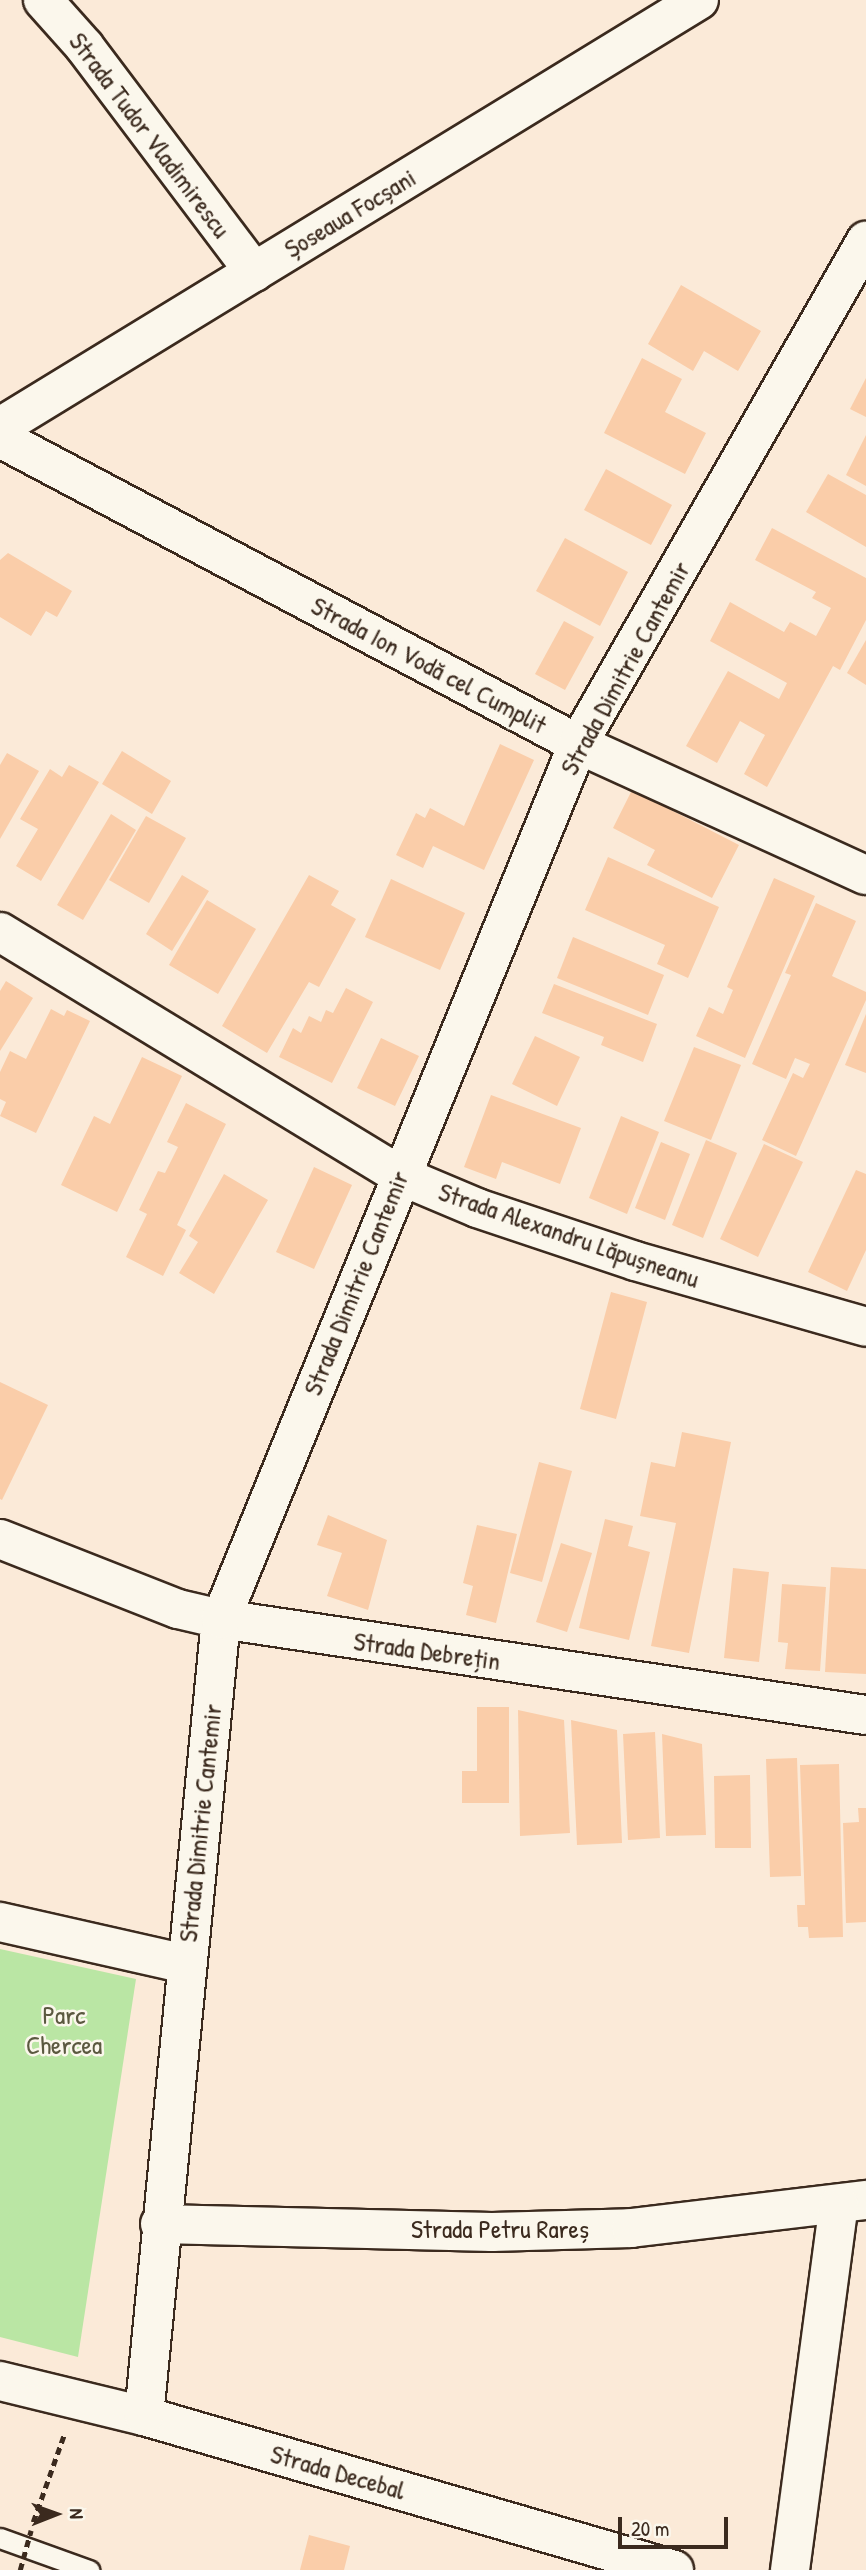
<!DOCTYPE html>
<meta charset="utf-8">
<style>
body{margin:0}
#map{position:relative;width:866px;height:2570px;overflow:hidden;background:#fbead8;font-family:"Patrick Hand",sans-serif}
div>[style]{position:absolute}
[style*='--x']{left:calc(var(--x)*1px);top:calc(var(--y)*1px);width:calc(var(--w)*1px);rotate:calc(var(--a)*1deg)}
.green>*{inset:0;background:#bae6a4}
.building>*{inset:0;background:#facda9}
.path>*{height:4.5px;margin-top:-2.25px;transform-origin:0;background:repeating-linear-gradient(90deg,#3b2a1e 0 7px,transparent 0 12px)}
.roads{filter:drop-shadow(2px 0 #3b2a1e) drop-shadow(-2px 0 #3b2a1e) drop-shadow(0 2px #3b2a1e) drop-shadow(0 -2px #3b2a1e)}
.lane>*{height:19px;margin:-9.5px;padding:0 9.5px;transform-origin:9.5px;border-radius:9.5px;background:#fbf7ec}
.street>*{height:38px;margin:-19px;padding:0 19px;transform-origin:19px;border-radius:19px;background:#fbf7ec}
.path-bridge>*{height:4.5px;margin-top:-2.25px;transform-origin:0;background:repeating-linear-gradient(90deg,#3b2a1e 0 7px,transparent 0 12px)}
span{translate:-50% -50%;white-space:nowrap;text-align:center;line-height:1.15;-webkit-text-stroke:5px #fbf7ec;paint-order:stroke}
.street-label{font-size:26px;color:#3b2a1e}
.park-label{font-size:26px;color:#5b5940}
.north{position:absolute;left:21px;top:2479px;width:70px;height:70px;-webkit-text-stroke:5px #fbf7ec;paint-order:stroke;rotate:89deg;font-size:19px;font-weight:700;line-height:28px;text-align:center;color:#3b2a1e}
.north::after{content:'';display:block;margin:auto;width:24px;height:32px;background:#3b2a1e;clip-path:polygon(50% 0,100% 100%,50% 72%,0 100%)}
.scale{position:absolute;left:618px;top:2517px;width:110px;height:32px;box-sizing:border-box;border:4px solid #3b2a1e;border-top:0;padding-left:9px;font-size:21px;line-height:24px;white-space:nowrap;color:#3b2a1e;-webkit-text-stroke:5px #fbf7ec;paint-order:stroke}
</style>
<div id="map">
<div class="green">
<div style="clip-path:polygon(0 1949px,136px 1979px,78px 2357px,0 2337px)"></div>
</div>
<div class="building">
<div style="clip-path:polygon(681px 285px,761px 331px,738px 371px,704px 351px,693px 371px,648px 344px)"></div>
<div style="clip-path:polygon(642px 358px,682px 379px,665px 412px,706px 433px,685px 474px,604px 433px)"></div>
<div style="clip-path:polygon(866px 378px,866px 417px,850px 409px)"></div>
<div style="clip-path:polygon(866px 435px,866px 486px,846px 475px)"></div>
<div style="clip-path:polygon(606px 469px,672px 505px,651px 545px,584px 510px)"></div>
<div style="clip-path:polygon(828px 474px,866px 495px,866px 547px,806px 512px)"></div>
<div style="clip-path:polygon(772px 528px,866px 578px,866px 620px,840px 670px,833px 666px,767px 787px,744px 774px,765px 735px,740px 721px,717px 763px,686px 746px,728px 671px,779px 699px,787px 683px,710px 641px,730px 602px,784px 632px,790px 622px,816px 636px,831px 608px,812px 598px,816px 592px,755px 560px)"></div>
<div style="clip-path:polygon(565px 538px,628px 572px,600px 626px,536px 591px)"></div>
<div style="clip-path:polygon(8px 553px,72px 591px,57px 617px,46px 611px,31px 636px,0 617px,0 560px)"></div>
<div style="clip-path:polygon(564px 621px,594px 637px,565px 690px,535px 674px)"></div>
<div style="clip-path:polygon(866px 640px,866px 685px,847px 673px)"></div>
<div style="clip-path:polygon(500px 744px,534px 760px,484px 870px,433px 846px,423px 868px,396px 855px,416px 813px,425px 818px,430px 808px,464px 826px)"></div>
<div style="clip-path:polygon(122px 751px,171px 781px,152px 814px,102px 784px)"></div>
<div style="clip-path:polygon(7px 753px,39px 771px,0 839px,0 765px)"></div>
<div style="clip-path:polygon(69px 765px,99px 782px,41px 881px,16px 866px,38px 829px,20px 819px,50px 769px,62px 777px)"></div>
<div style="clip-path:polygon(632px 790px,739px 845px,712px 898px,647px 865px,655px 850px,613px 828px)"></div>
<div style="clip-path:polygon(111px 814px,136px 830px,83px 920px,57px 905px)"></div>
<div style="clip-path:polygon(146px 816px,186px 838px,149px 903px,109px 880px)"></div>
<div style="clip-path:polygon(608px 857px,719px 907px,688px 978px,657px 964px,665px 945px,585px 910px)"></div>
<div style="clip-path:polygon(182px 875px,209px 891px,172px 951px,146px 934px)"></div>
<div style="clip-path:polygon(309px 875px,339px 891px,331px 905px,356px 919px,319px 987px,309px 982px,267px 1053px,222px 1026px)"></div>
<div style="clip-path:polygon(774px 878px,815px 896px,745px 1058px,696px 1036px,709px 1007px,723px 1014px,733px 990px,727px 987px)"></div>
<div style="clip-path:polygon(391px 879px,465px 913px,440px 970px,365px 937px)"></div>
<div style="clip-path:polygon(207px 900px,256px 929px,218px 994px,169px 965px)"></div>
<div style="clip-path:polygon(816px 903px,856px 921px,832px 976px,866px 992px,866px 1000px,796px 1156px,762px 1140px,793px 1073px,803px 1078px,810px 1064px,795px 1058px,786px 1079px,752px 1064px,791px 975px,785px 973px)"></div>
<div style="clip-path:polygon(573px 937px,664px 975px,648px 1015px,557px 978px)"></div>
<div style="clip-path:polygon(6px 981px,33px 998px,0 1051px,0 991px)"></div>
<div style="clip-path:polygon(554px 984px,657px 1024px,643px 1062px,601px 1045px,604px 1037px,542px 1013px)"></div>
<div style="clip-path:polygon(346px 988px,373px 1002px,332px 1083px,279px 1057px,293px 1028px,301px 1033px,309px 1016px,321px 1022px,326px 1010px,333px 1013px)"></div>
<div style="clip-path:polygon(51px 1009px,64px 1016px,67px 1010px,90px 1021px,36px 1133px,0 1116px,6px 1102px,0 1099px,0 1072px,10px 1051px,26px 1059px)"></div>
<div style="clip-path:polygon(866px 1014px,866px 1073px,845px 1065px)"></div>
<div style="clip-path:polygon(535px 1036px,580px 1057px,557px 1106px,512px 1084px)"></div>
<div style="clip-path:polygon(381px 1038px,419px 1056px,395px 1106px,357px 1088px)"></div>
<div style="clip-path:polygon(694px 1047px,741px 1065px,711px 1140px,664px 1121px)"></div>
<div style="clip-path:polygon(142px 1057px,182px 1076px,117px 1212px,61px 1185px,94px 1116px,110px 1124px)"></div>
<div style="clip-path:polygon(491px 1095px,581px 1128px,560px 1184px,502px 1162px,496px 1179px,464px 1167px)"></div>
<div style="clip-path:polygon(186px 1103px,226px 1124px,177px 1225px,186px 1230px,163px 1276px,126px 1257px,147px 1214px,139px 1210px,158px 1171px,165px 1173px,178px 1147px,167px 1142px)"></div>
<div style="clip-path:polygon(621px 1116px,659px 1132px,627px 1214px,589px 1198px)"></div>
<div style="clip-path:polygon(706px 1140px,737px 1153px,703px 1238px,672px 1225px)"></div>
<div style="clip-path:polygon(661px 1142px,690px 1154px,665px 1220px,635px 1208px)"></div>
<div style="clip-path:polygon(764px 1144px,803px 1162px,758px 1257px,720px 1239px)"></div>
<div style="clip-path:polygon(314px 1167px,352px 1185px,314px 1269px,276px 1252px)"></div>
<div style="clip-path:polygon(856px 1170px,866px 1174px,866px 1250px,847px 1291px,808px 1272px)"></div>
<div style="clip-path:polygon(224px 1174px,268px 1200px,214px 1294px,179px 1273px,198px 1242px,189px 1236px)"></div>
<div style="clip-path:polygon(611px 1292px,647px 1302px,616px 1419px,580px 1409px)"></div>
<div style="clip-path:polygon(0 1382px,48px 1405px,2px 1500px,0 1499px)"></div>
<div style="clip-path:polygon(682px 1432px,731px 1442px,689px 1653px,651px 1646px,676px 1523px,640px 1516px,651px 1462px,675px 1467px)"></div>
<div style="clip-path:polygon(539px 1462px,572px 1471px,542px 1582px,510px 1573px)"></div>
<div style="clip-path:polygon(328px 1515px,387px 1540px,368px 1610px,327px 1596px,342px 1553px,317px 1545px)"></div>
<div style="clip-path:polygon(605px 1519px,633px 1526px,628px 1546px,650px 1552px,629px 1640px,579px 1628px)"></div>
<div style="clip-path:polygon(477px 1525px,517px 1534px,496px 1623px,466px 1615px,473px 1586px,463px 1583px)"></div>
<div style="clip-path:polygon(561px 1543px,592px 1553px,567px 1632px,536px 1622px)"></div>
<div style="clip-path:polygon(831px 1567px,866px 1569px,866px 1674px,825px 1672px)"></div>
<div style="clip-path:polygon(733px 1568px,769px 1572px,759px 1662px,724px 1658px)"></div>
<div style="clip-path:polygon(782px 1584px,826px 1587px,820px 1671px,785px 1669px,788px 1643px,778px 1642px)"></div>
<div style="clip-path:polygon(477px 1707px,509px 1707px,509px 1803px,462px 1803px,462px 1771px,477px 1771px)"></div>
<div style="clip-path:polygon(518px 1710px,564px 1720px,570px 1833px,520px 1836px)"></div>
<div style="clip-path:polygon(571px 1720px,617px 1730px,622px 1843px,577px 1845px)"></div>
<div style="clip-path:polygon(655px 1732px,660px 1838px,628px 1840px,623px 1734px)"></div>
<div style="clip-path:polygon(662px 1734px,702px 1744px,706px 1835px,666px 1836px)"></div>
<div style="clip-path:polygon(797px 1758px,801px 1876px,770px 1877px,766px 1759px)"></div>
<div style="clip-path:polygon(839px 1764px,843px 1937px,809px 1938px,808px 1927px,798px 1927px,797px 1905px,805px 1905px,800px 1765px)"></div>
<div style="clip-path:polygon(750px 1775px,751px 1848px,715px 1848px,714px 1776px)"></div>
<div style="clip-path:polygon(858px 1808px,866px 1808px,866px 1922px,846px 1923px,843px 1823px,859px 1822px)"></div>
<div style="clip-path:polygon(309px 2535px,350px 2546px,344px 2570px,300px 2570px)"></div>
</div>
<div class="path">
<div style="--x:33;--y:2522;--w:92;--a:-70.4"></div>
</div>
<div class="roads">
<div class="lane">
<div style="--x:0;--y:2538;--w:95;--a:19.8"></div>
</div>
<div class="street">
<div style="--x:43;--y:0;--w:62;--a:48.3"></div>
<div style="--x:84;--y:46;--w:283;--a:53"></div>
<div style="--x:0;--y:427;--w:819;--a:-31.42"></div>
<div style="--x:0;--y:438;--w:654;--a:27.9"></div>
<div style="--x:578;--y:744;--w:316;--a:24.5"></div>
<div style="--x:0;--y:932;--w:467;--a:31.3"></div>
<div style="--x:399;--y:1175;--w:85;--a:22.9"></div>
<div style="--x:477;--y:1208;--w:167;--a:18.5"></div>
<div style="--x:635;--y:1261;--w:240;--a:15.9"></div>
<div style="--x:0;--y:1539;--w:191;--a:21.5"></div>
<div style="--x:178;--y:1609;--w:44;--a:13.1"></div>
<div style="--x:221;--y:1619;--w:652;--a:8.47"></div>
<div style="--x:0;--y:1922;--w:191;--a:12.7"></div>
<div style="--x:160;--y:2224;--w:332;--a:1.4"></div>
<div style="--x:492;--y:2232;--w:139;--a:-1.6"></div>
<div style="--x:631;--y:2228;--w:237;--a:-6.8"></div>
<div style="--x:0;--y:2381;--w:148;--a:13.7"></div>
<div style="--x:144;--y:2416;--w:552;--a:16.2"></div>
<div style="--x:144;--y:2416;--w:801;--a:-84.48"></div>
<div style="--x:221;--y:1619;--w:945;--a:-67.8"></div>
<div style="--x:578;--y:744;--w:580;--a:-60.21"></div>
<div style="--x:790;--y:2570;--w:369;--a:-82.4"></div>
</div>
</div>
<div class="path-bridge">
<div style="--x:20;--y:2570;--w:41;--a:-74.6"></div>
</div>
<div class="street-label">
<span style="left:150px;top:135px;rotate:53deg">Strada Tudor Vladimirescu</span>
<span style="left:350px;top:213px;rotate:-31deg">Șoseaua Focșani</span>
<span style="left:429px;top:665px;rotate:28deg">Strada Ion Vodă cel Cumplit</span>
<span style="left:625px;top:668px;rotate:-61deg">Strada Dimitrie Cantemir</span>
<span style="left:569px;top:1235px;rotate:19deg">Strada Alexandru Lăpușneanu</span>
<span style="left:356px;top:1283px;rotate:-68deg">Strada Dimitrie Cantemir</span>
<span style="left:427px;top:1651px;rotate:8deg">Strada Debrețin</span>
<span style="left:200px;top:1823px;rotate:-84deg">Strada Dimitrie Cantemir</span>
<span style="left:500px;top:2229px">Strada Petru Rareș</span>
<span style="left:338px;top:2472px;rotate:16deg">Strada Decebal</span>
</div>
<div class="park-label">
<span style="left:64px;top:2030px">Parc<br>Chercea</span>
</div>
<div class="north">N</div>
<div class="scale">20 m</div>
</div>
